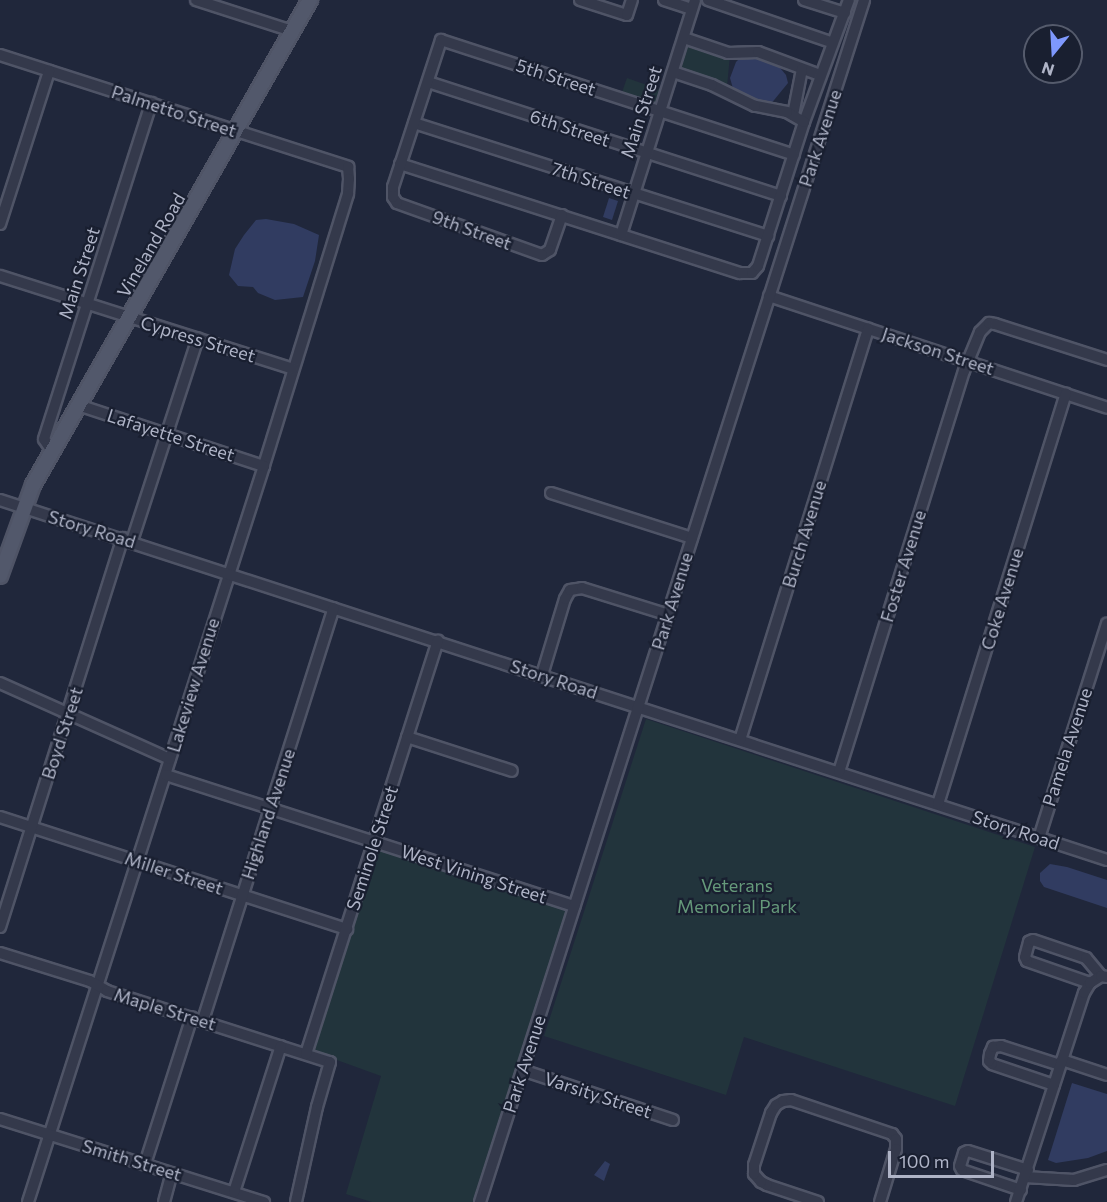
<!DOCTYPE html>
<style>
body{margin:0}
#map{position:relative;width:1107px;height:1202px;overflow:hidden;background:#20273b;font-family:Commissioner,sans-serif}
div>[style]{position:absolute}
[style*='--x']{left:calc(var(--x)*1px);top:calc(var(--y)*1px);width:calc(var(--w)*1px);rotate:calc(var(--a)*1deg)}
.green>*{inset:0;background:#22343c}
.water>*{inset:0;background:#313c61}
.roads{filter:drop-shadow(2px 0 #4f5466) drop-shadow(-2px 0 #4f5466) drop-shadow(0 2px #4f5466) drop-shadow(0 -2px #4f5466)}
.minor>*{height:10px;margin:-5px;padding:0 5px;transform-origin:5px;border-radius:5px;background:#34394b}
.major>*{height:14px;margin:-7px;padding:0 7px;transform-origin:7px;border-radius:7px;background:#52586b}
span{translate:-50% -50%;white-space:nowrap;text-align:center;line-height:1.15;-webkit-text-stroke:4.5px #191f30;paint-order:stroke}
.street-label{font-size:18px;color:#afb4c7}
.park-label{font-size:18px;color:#65997a}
.north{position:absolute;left:1023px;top:24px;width:60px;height:60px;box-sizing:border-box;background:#191f30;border:2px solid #555b6c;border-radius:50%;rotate:198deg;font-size:16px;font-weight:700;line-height:24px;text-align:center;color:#afb4c7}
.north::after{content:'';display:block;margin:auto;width:21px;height:27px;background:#7e98fd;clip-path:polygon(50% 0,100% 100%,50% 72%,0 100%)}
.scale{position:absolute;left:888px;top:1151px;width:106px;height:27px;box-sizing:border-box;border:3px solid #afb4c7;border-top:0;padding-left:8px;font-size:18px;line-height:21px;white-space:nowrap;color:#afb4c7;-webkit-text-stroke:4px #191f30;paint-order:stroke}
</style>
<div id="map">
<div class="green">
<div style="clip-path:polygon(687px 41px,730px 55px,727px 87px,689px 74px,688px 70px,680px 67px)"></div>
<div style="clip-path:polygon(627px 78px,661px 90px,656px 106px,621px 95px)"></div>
<div style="clip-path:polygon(646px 719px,1035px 847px,955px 1106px,744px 1037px,726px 1095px,544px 1036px)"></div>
<div style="clip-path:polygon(378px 847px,569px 909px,475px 1202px,372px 1202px,346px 1194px,381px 1076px,312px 1051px)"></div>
</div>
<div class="water">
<div style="clip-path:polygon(750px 54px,776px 63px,786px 75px,788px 83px,770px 105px,734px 92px,730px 78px,736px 62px,742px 56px)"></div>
<div style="clip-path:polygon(609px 198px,618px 201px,612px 220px,603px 217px)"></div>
<div style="clip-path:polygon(266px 219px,294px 224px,319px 235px,315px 261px,303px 297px,275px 300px,258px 293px,253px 287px,238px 286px,229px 275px,235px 249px,244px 235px,256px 220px)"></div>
<div style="clip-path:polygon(1050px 864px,1067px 867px,1107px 880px,1107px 908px,1044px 887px,1040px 881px,1040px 873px)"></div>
<div style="clip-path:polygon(1072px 1083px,1107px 1094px,1107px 1151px,1088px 1158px,1056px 1163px,1048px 1160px)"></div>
<div style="clip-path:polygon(605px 1161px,610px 1164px,604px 1181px,594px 1175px)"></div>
</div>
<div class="roads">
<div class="minor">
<div style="--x:196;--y:0;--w:101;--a:17.9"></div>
<div style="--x:580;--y:0;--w:49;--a:17.7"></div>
<div style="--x:627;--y:15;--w:16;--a:-72"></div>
<div style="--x:664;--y:0;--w:29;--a:18"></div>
<div style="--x:708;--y:0;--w:130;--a:18.9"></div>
<div style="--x:804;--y:0;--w:43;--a:17.6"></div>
<div style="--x:684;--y:38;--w:46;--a:18.8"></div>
<div style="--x:728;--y:53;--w:30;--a:-2"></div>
<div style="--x:758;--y:52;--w:66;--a:20.4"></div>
<div style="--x:0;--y:55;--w:366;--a:17.8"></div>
<div style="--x:348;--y:167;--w:12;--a:85"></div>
<div style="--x:349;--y:179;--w:15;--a:94"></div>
<div style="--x:348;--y:194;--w:285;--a:107.2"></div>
<div style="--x:264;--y:466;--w:773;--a:107.78"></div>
<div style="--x:428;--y:82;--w:371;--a:17.9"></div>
<div style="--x:793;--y:115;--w:47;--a:-78.9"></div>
<div style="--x:804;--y:122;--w:130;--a:-69.8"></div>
<div style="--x:414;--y:123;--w:372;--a:17.7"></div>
<div style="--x:400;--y:164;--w:357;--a:17.8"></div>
<div style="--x:740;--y:273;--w:12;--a:0"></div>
<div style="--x:752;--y:273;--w:9;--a:-49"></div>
<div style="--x:758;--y:266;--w:151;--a:-72.3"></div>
<div style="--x:804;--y:122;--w:20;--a:-150"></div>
<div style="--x:787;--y:112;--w:33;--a:-169"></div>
<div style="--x:755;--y:106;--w:48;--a:-154"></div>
<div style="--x:712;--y:85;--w:41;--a:-161.6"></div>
<div style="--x:562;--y:215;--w:37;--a:109"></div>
<div style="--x:550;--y:250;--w:9;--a:148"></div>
<div style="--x:542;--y:255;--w:154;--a:-160.3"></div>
<div style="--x:397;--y:203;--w:7;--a:-124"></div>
<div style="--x:393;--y:197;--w:10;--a:-90"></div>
<div style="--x:393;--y:187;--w:155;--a:-71.9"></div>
<div style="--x:441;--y:40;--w:371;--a:18"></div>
<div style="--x:0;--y:224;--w:161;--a:-72.2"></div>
<div style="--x:621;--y:235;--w:246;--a:-72.5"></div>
<div style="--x:0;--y:276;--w:307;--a:17.6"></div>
<div style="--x:769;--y:296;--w:356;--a:18.3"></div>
<div style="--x:78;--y:405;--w:196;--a:18.2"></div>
<div style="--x:52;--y:451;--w:14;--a:-124"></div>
<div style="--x:44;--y:439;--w:353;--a:-72.3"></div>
<div style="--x:551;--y:493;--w:148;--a:17.7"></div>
<div style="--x:0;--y:500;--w:1164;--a:18.01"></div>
<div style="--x:132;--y:541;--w:213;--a:-72"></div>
<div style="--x:542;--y:675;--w:79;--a:-73.2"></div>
<div style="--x:565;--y:599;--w:10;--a:-61"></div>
<div style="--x:570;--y:590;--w:12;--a:-9"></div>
<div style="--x:582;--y:588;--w:91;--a:17.2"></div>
<div style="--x:0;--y:683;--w:186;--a:24.1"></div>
<div style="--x:407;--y:737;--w:110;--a:17.9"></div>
<div style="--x:740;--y:740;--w:431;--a:-72.7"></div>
<div style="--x:839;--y:772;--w:420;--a:-72.7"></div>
<div style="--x:964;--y:371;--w:42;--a:-67.7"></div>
<div style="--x:980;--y:332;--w:13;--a:-45"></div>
<div style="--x:989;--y:323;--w:6;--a:9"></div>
<div style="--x:995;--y:324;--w:118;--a:17.8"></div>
<div style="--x:166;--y:775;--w:429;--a:17.8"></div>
<div style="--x:938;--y:804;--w:430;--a:-72.7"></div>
<div style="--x:0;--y:817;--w:365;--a:17.9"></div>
<div style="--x:1039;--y:838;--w:225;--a:-72.4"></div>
<div style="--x:0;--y:927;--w:408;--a:-72.5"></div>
<div style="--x:0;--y:953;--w:94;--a:17.3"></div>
<div style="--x:90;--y:981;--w:20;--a:30"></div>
<div style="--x:107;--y:991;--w:234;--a:17.7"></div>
<div style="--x:330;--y:1062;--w:47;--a:106.1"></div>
<div style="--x:317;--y:1107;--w:97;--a:102.5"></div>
<div style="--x:1090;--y:983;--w:67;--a:-160.8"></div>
<div style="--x:1027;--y:961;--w:4;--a:-117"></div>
<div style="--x:1025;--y:957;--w:16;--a:-75"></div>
<div style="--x:1029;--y:942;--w:4;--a:-27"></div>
<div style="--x:1033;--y:940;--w:56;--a:18.8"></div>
<div style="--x:1086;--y:958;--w:23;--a:50"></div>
<div style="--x:203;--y:1020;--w:432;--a:-72.4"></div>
<div style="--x:306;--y:1054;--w:434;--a:-72.3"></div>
<div style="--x:1062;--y:1060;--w:47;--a:18.4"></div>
<div style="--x:522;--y:1070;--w:159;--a:18.3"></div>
<div style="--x:1054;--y:1085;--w:65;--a:-161.3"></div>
<div style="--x:992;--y:1064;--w:4;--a:-135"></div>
<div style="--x:989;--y:1061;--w:7;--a:-82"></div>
<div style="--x:990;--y:1054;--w:8;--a:-67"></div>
<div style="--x:993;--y:1047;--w:8;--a:-7"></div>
<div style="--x:1001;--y:1046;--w:62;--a:17.9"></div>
<div style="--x:0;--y:1119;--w:277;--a:17.5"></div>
<div style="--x:145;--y:1164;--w:154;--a:-72.3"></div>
<div style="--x:1025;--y:1177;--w:49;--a:3.5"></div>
<div style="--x:1074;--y:1180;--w:34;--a:-17"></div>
<div style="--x:1021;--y:1190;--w:62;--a:-161.3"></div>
<div style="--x:962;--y:1170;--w:4;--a:-117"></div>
<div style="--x:960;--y:1166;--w:14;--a:-73"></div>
<div style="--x:964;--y:1153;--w:4;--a:-27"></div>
<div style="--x:968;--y:1151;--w:63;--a:17.6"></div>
<div style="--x:234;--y:1192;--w:153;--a:-72.2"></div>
<div style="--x:164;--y:1202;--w:30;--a:-75"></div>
<div style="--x:480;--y:1202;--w:1262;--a:-72.28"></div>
<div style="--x:818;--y:1202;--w:54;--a:-161.6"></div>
<div style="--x:767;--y:1185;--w:7;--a:-153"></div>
<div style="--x:761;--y:1182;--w:11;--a:-131"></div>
<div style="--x:754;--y:1174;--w:9;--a:-90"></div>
<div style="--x:754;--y:1165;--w:55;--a:-71.9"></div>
<div style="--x:771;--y:1113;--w:9;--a:-58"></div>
<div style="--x:776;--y:1105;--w:8;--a:-30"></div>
<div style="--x:783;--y:1101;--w:8;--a:-7"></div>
<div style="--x:791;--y:1100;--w:107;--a:18.6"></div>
<div style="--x:892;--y:1134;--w:6;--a:51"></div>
<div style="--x:896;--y:1139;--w:10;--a:90"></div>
<div style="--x:896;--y:1149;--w:55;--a:106.8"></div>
<div style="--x:1016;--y:1202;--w:220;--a:-72"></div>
<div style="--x:1084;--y:993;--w:12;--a:-59"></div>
<div style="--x:1090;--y:983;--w:13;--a:-32"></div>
<div style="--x:1101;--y:976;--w:6;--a:9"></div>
</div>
<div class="major">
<div style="--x:0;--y:576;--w:97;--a:-70.1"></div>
<div style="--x:33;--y:485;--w:559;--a:-60.27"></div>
</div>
</div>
<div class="street-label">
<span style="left:556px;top:77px;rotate:18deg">5th Street</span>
<span style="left:174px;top:111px;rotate:18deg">Palmetto Street</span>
<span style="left:641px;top:112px;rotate:-72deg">Main Street</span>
<span style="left:570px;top:128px;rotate:18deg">6th Street</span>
<span style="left:820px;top:138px;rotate:-72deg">Park Avenue</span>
<span style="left:591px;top:180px;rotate:18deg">7th Street</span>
<span style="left:472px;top:230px;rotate:20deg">9th Street</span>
<span style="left:151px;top:245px;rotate:-60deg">Vineland Road</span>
<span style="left:79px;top:273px;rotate:-72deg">Main Street</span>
<span style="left:198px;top:339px;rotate:17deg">Cypress Street</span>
<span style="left:938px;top:351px;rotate:18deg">Jackson Street</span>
<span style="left:171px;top:435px;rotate:18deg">Lafayette Street</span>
<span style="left:92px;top:529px;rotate:17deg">Story Road</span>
<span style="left:804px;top:534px;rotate:-73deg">Burch Avenue</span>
<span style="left:903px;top:566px;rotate:-73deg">Foster Avenue</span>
<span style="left:1002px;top:599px;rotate:-73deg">Coke Avenue</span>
<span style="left:672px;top:601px;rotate:-73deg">Park Avenue</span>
<span style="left:554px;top:679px;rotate:18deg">Story Road</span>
<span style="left:193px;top:685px;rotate:-73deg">Lakeview Avenue</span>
<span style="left:62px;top:733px;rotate:-72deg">Boyd Street</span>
<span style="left:1067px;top:747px;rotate:-72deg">Pamela Avenue</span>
<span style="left:268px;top:814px;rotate:-72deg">Highland Avenue</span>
<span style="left:1016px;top:830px;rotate:18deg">Story Road</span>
<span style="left:372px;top:848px;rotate:-72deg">Seminole Street</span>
<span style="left:174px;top:873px;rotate:18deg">Miller Street</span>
<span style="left:474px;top:874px;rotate:18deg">West Vining Street</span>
<span style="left:165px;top:1009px;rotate:17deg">Maple Street</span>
<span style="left:524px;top:1064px;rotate:-72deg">Park Avenue</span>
<span style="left:598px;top:1095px;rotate:18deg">Varsity Street</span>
<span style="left:132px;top:1160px;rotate:17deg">Smith Street</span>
</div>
<div class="park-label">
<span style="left:737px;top:896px">Veterans<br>Memorial Park</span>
</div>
<div class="north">N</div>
<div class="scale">100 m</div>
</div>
